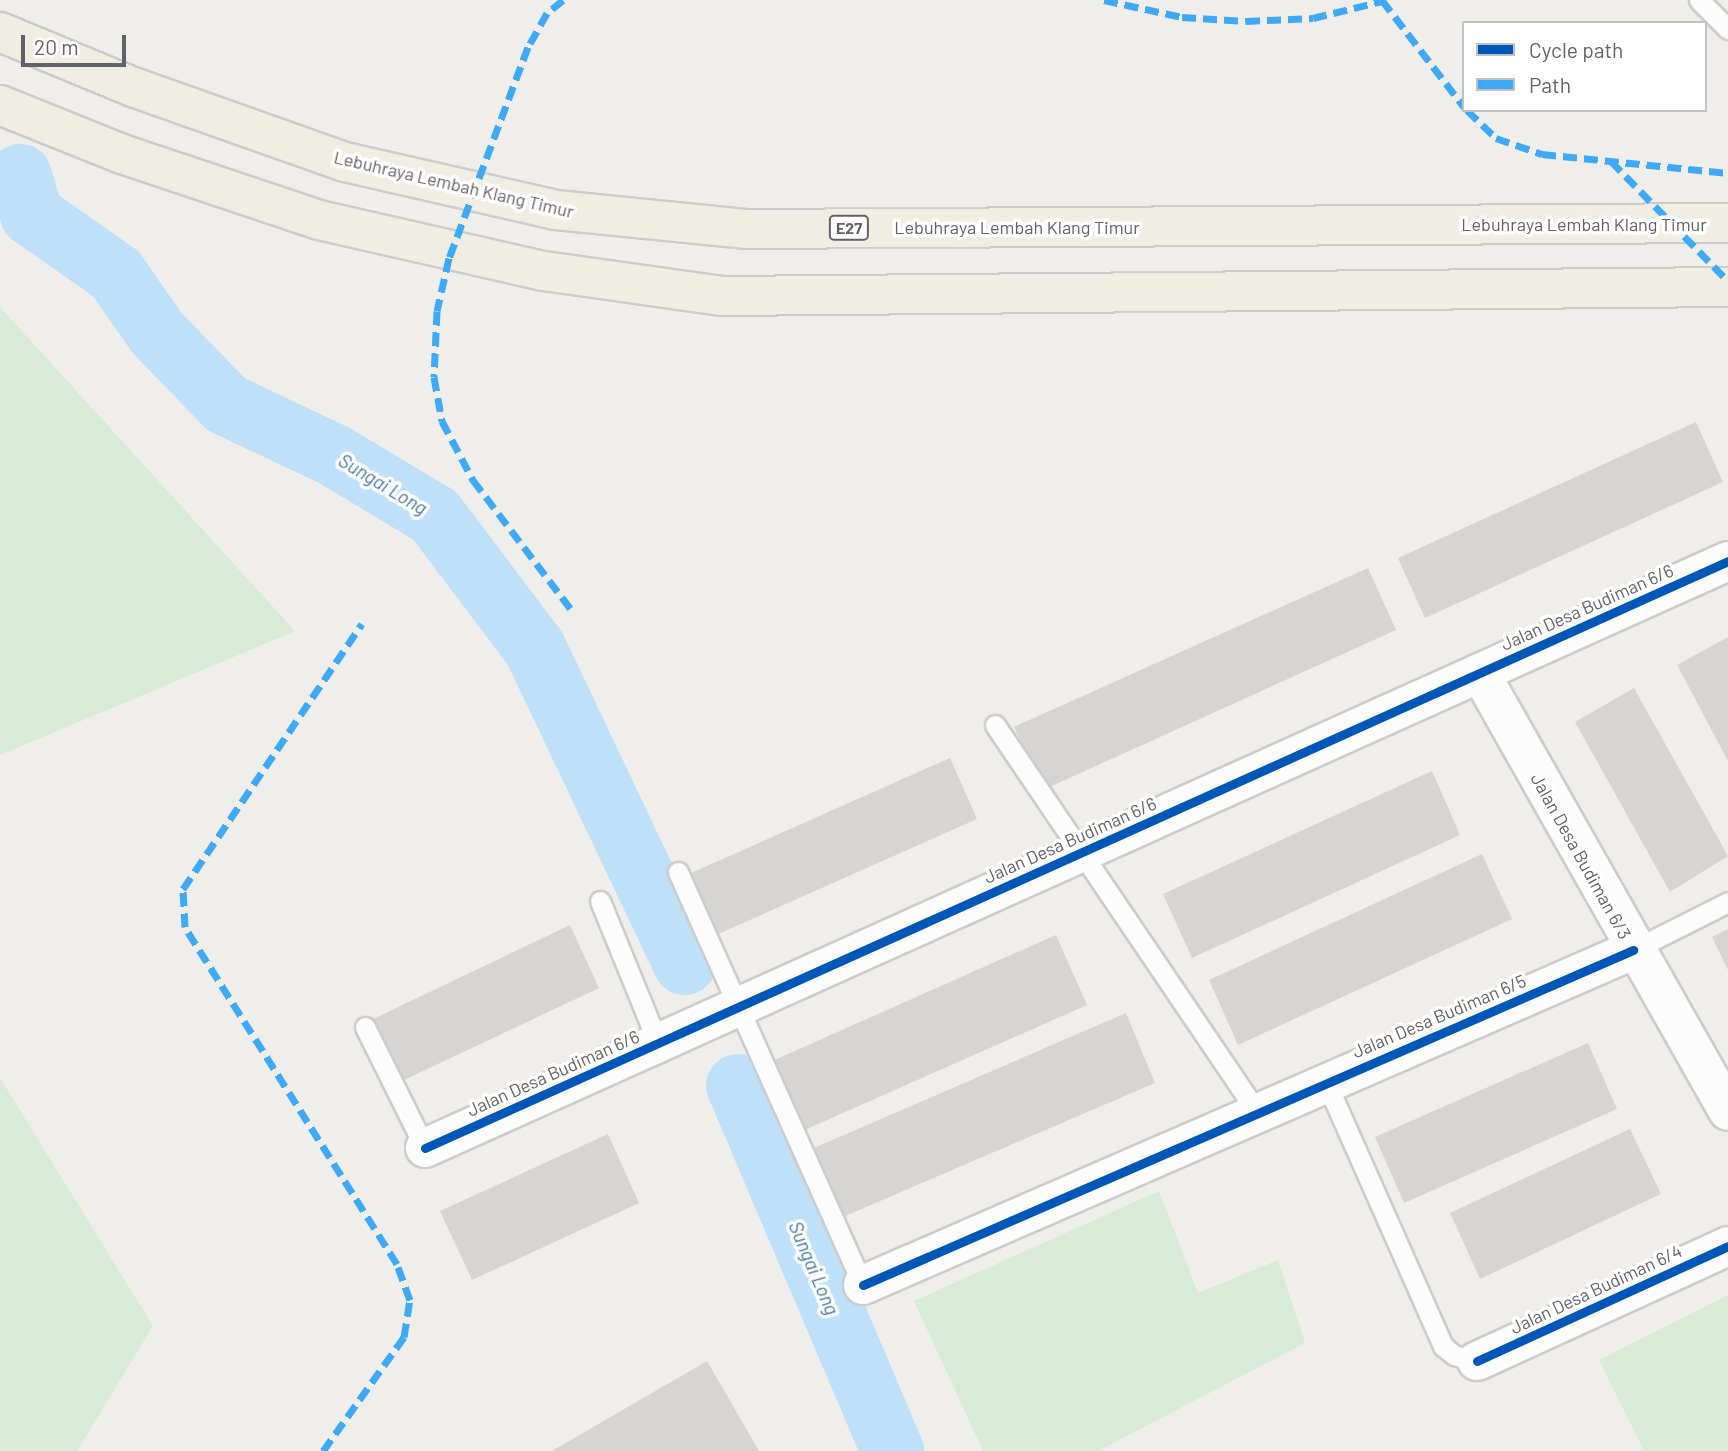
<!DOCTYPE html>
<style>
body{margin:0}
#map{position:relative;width:1728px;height:1451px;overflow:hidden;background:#efeeea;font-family:Barlow,sans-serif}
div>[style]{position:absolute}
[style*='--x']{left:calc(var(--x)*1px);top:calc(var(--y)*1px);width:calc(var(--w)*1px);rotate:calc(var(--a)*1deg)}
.green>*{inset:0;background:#d8ebd6}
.river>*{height:63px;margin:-31.5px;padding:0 31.5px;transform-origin:31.5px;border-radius:31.5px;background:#bfe0f9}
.building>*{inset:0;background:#d6d5d3}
.roads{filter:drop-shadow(2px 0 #cbcccc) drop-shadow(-2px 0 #cbcccc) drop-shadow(0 2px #cbcccc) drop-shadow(0 -2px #cbcccc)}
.service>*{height:19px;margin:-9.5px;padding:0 9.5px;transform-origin:9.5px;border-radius:9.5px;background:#fdfcfc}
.minor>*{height:38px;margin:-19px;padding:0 19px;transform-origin:19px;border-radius:19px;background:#fdfcfc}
.motorway>*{height:38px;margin:-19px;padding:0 19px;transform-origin:19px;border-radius:19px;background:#f0ede3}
.quiet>*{height:7px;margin-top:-3.5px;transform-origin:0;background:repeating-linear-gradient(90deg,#3fa9f5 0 14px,transparent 0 21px)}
.cycleway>*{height:9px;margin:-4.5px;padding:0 4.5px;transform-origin:4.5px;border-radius:4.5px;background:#0057b8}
span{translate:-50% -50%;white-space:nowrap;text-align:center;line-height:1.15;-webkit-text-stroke:7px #fff;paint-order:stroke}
.shield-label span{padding:2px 5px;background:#fff;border:2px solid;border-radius:5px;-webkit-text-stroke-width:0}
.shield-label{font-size:16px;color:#5f6368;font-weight:700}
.street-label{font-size:18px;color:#5f6368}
.water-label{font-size:19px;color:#4174aa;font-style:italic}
.legend{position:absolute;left:1462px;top:21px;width:245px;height:91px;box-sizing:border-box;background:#fff;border:2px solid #bfc1c3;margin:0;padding:9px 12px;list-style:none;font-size:21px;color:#5f6368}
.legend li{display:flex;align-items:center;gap:14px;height:35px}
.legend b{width:35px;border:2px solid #bfc1c3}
.scale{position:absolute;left:21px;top:35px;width:105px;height:32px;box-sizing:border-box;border:4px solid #5f6368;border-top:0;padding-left:9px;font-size:21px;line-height:24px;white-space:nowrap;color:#5f6368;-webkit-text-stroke:5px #fff;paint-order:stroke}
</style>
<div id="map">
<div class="green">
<div style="clip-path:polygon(0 307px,295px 631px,0 755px)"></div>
<div style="clip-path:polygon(0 1078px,153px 1326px,77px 1451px,0 1451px)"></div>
<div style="clip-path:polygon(1159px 1191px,1198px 1293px,1278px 1260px,1305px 1343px,1098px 1451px,983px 1451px,914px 1301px)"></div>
<div style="clip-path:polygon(1728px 1295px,1728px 1451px,1644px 1451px,1599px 1360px)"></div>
</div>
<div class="river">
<div style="--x:20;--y:175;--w:41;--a:74.2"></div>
<div style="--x:31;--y:214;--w:103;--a:35.1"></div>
<div style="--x:115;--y:273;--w:73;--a:55"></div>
<div style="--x:157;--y:333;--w:99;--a:45.8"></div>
<div style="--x:226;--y:404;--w:119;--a:25.3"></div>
<div style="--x:334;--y:455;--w:117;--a:31"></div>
<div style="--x:434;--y:515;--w:166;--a:52.9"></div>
<div style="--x:534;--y:647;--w:350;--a:64.6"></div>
<div style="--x:737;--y:1085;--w:397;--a:67"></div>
</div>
<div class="building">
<div style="clip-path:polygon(1696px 422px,1723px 482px,1425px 618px,1398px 558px)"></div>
<div style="clip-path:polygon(1368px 568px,1396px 630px,1043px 790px,1014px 727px)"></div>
<div style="clip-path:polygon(1728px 637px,1728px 761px,1677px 665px)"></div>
<div style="clip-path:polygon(1634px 688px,1728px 856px,1670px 892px,1575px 722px)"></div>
<div style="clip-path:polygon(950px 758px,977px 819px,716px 935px,689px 874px)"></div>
<div style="clip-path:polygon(1432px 771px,1460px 835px,1192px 958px,1163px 894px)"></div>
<div style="clip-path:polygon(1482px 854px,1512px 919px,1238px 1045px,1209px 980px)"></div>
<div style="clip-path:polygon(570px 925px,599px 988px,402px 1081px,373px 1019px)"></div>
<div style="clip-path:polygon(1728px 929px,1728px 970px,1712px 937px)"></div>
<div style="clip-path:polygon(1056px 935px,1087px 1005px,800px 1132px,770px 1062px)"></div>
<div style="clip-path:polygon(1126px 1013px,1155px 1083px,836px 1220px,807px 1151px)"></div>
<div style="clip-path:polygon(1588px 1043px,1617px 1109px,1404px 1203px,1375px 1137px)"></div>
<div style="clip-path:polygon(1630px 1129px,1661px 1194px,1480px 1279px,1450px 1213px)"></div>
<div style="clip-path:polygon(608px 1134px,639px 1203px,472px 1280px,440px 1211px)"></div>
<div style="clip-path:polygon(707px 1361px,759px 1451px,552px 1451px)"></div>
</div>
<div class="roads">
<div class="service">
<div style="--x:1699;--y:0;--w:41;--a:45"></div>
<div style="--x:995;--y:725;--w:467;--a:55.9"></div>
<div style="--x:678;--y:872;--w:453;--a:65.9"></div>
<div style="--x:600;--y:901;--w:153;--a:67.8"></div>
<div style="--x:1633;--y:950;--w:106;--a:-26.8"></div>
<div style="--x:365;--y:1027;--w:135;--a:63.6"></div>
<div style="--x:1326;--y:1082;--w:289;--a:66.1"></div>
<div style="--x:1443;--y:1346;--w:14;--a:39"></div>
<div style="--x:1454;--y:1355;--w:24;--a:15"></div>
</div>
<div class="minor">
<div style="--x:1480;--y:673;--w:503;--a:60.48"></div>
<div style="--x:425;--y:1148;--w:1429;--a:-24.25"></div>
<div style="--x:863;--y:1285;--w:840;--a:-23.51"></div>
<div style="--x:1477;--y:1361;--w:276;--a:-24.6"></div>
</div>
<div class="motorway">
<div style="--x:0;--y:32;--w:144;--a:22.5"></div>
<div style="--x:133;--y:87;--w:225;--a:19.5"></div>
<div style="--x:345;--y:162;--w:216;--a:12.8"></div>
<div style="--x:556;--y:210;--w:190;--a:5.7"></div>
<div style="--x:745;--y:229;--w:983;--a:-0.35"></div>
<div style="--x:0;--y:105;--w:131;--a:21.9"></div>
<div style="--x:122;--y:154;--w:208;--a:18.5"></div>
<div style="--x:319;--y:220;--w:231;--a:12.8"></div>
<div style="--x:544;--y:271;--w:179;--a:8"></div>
<div style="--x:721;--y:296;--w:1007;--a:-0.51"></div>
</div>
</div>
<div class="quiet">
<div style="--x:563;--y:0;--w:21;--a:141"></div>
<div style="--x:547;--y:13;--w:39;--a:119"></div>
<div style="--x:528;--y:47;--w:225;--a:110.5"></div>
<div style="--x:449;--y:258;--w:54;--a:102.8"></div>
<div style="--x:437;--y:311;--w:66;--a:92.6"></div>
<div style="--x:434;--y:377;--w:45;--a:79.7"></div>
<div style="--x:442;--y:421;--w:67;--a:62.3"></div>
<div style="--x:473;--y:480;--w:167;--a:52.8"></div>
<div style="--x:1104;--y:0;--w:80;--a:12.3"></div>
<div style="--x:1182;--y:17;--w:64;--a:3.6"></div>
<div style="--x:1246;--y:21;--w:67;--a:-2.6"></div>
<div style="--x:1313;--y:18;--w:72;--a:-13.7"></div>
<div style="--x:1382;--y:0;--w:135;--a:52.5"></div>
<div style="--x:1467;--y:110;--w:40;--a:44"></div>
<div style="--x:1496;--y:138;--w:49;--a:19.2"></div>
<div style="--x:1542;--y:154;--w:187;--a:5.8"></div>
<div style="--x:1611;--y:161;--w:168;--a:45.7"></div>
<div style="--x:323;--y:1451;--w:140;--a:-54.6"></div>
<div style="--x:404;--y:1337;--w:37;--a:-81"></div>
<div style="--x:410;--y:1300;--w:38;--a:-110"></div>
<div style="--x:397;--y:1264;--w:398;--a:-122.2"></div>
<div style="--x:185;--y:927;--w:38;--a:-93"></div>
<div style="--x:183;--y:889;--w:320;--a:-56"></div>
</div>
<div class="cycleway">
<div style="--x:425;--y:1148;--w:1429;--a:-24.25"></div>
<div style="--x:863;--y:1285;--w:840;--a:-23.51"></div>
<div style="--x:1477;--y:1361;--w:276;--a:-24.6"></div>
</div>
<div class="shield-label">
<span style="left:849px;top:228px">E27</span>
</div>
<div class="street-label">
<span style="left:454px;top:184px;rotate:13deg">Lebuhraya Lembah Klang Timur</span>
<span style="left:1584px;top:224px">Lebuhraya Lembah Klang Timur</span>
<span style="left:1017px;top:227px">Lebuhraya Lembah Klang Timur</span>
<span style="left:1587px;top:607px;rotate:-24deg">Jalan Desa Budiman 6/6</span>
<span style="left:1070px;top:840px;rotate:-24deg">Jalan Desa Budiman 6/6</span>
<span style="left:1581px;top:856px;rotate:61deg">Jalan Desa Budiman 6/3</span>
<span style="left:1439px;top:1016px;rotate:-23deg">Jalan Desa Budiman 6/5</span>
<span style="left:553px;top:1073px;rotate:-24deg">Jalan Desa Budiman 6/6</span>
<span style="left:1596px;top:1289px;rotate:-25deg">Jalan Desa Budiman 6/4</span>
</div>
<div class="water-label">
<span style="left:383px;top:484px;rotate:31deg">Sungai Long</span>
<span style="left:814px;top:1268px;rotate:67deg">Sungai Long</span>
</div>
<ul class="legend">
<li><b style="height:9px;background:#0057b8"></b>Cycle path</li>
<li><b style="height:9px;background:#3fa9f5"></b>Path</li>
</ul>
<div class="scale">20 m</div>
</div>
